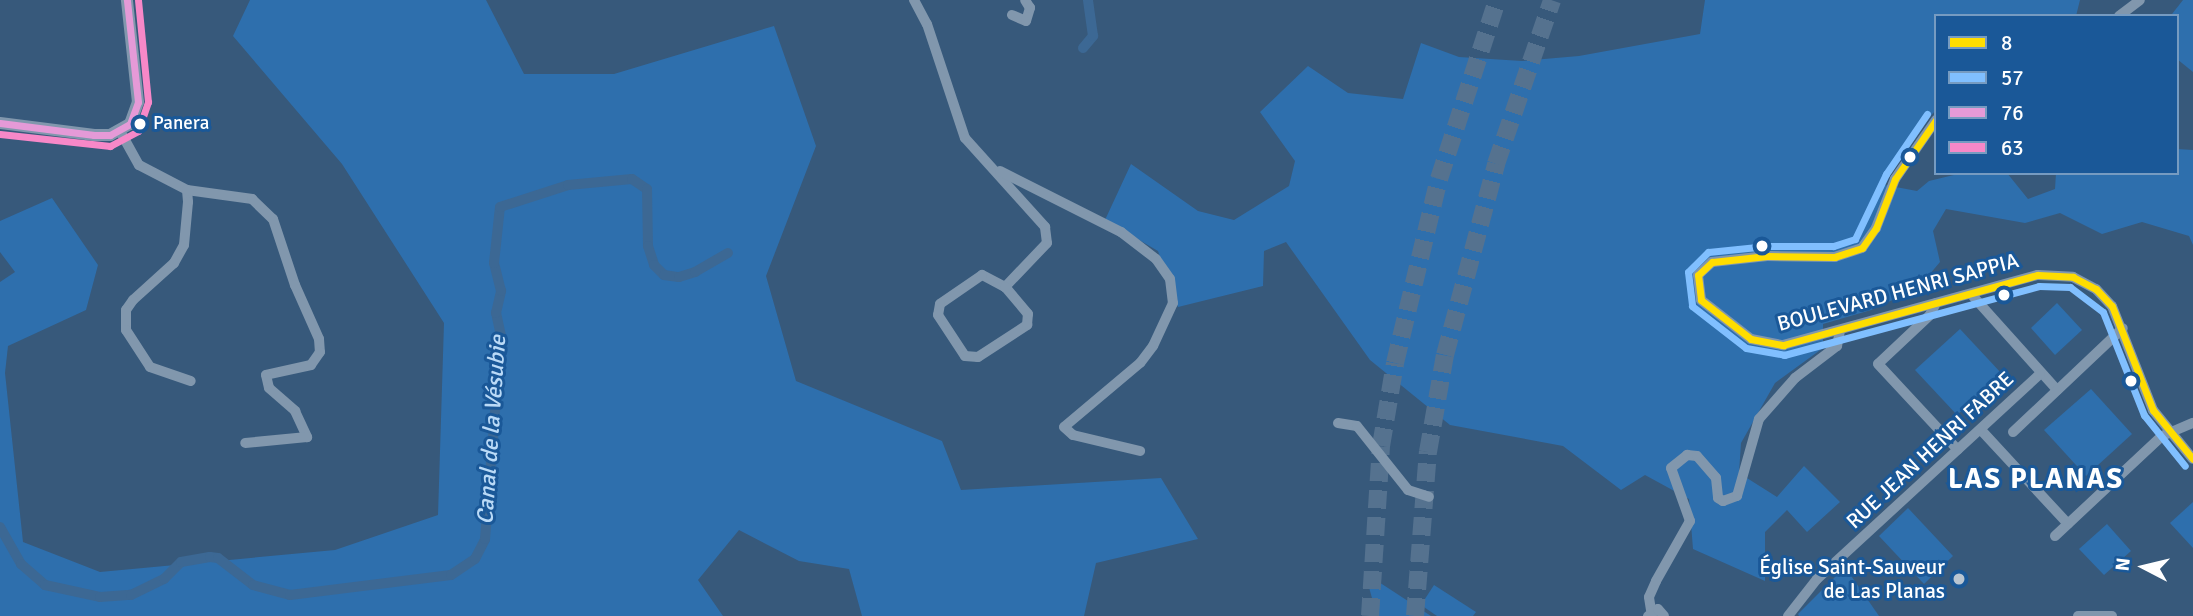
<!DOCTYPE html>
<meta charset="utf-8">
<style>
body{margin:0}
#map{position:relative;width:2193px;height:616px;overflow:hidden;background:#37597b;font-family:Signika,sans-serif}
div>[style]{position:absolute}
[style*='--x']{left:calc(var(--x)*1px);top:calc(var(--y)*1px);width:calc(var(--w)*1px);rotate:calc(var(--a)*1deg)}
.green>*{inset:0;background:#2e6fad}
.canal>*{height:10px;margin:-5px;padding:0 5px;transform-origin:5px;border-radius:5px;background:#3c6894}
.motorway-tunnel>*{height:18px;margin-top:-9px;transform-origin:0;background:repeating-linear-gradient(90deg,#55728f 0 18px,transparent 0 27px)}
.minor>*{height:10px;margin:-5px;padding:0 5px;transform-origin:5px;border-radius:5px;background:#8197ad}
.tertiary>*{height:12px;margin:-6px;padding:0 6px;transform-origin:6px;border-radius:6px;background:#8197ad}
.bus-1>*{height:7px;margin:-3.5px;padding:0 3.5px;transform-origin:3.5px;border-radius:3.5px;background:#fd0}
.bus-2>*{height:7px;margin:-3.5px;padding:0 3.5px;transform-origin:3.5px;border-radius:3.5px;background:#80bfff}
.bus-3>*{height:7px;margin:-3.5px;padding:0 3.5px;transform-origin:3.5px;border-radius:3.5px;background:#e59ad7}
.bus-4>*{height:7px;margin:-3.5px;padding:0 3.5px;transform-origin:3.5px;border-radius:3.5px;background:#f788c8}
.dots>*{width:19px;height:19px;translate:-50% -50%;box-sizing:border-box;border:4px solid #1a5898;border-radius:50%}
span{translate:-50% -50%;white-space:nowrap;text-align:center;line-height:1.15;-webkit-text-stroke:6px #1a5898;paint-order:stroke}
.bus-label{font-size:19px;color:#fff}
.left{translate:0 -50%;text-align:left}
.street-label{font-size:21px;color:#fff}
.poi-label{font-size:21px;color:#fff}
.right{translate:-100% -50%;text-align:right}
.water-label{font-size:23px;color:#badaf7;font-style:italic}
.district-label{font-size:28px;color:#fff;font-weight:700;letter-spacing:2px}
.legend{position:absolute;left:1934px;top:14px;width:245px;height:161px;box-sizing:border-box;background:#1a5898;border:2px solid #769bc1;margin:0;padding:9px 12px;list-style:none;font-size:21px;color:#fff}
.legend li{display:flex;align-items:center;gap:14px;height:35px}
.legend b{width:35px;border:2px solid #769bc1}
.north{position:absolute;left:2109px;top:532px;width:70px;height:70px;-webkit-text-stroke:5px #1a5898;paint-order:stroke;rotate:277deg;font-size:19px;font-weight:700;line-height:28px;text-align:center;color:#fff}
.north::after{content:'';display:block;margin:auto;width:24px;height:32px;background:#fff;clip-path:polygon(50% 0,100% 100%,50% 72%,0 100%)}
</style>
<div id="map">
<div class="green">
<div style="clip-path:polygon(250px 0,486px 0,524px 74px,614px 74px,774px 26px,816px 146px,766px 276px,796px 381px,942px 441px,961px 490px,1161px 478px,1198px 539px,1096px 563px,1084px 616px,862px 616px,849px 569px,799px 561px,739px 530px,698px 580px,723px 616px,0 616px,0 282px,15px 272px,0 252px,0 221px,52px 198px,98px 265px,86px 310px,8px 346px,5px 373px,23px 542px,100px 572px,335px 550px,438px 515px,444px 323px,342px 164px,233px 36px)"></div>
<div style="clip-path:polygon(1705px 0,2080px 0,2076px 16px,1936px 16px,1936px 110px,1907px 141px,1885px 185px,1917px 191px,1929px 181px,1962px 173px,2007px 173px,2028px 199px,2055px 189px,2056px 173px,2177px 173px,2177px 149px,2193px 150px,2193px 245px,2189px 236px,2142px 222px,2102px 234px,2060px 213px,2025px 223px,1946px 209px,1933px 231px,1940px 262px,1918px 288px,1871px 310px,1823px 324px,1823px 348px,1775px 383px,1741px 443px,1739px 473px,1777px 497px,1804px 466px,1840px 502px,1807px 532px,1787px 510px,1765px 532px,1765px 581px,1693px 549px,1689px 499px,1645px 475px,1621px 490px,1563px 446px,1450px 425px,1370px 360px,1286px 242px,1264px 251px,1263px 286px,1178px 307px,1158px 251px,1105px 220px,1131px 164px,1198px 211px,1234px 220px,1289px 186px,1295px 161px,1260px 112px,1308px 66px,1348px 93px,1403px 99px,1421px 43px,1459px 57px,1522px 61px,1579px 56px,1700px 34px)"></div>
<div style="clip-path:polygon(2183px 0,2193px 0,2193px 72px,2177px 59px,2177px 16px,2145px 16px,2172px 14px)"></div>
<div style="clip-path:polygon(2057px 303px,2082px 330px,2055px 355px,2031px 328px)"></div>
<div style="clip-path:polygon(1960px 329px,2002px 374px,1957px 415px,1915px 370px)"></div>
<div style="clip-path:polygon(2091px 389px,2132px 434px,2086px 476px,2044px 430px)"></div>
<div style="clip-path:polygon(2193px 502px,2193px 548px,2170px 523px)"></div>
<div style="clip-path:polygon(1908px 508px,1953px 556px,1924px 584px,1879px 536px)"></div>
<div style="clip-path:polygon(2107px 524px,2131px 551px,2104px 575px,2079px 549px)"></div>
<div style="clip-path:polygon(1845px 567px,1879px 616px,1799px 616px,1798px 614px)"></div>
<div style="clip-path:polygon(1365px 573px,1431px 616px,1377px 616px)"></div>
<div style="clip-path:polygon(1434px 585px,1476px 612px,1473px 616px,1437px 616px,1421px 605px)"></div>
</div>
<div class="canal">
<div style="--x:1083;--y:48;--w:16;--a:-50"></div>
<div style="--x:1093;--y:36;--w:36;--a:-98"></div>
<div style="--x:0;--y:527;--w:43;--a:60.4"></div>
<div style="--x:21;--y:564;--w:32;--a:41"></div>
<div style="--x:45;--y:585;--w:56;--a:12.3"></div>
<div style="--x:100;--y:597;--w:31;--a:-4"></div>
<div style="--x:131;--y:595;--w:37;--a:-26"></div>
<div style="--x:164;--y:579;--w:24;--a:-45"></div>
<div style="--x:181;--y:562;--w:29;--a:-10"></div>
<div style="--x:210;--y:557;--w:8;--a:7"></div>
<div style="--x:218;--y:558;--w:44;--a:37.6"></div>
<div style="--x:253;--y:585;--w:38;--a:15"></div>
<div style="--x:290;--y:595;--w:162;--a:-7.1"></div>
<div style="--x:451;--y:575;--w:29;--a:-34"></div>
<div style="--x:475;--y:559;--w:22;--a:-63"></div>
<div style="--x:485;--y:539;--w:204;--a:-85.5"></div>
<div style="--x:501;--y:336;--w:24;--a:-102"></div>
<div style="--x:496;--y:313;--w:23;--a:-77"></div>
<div style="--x:501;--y:291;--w:29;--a:-104"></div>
<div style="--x:494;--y:263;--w:56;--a:-83.9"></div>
<div style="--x:500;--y:207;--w:71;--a:-17.9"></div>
<div style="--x:568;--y:185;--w:64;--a:-5.4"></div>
<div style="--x:632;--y:179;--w:18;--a:34"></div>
<div style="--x:647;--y:189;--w:57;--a:89"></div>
<div style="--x:648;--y:246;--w:20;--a:72"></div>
<div style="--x:654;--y:265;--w:14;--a:45"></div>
<div style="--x:664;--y:275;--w:15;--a:8"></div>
<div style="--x:679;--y:277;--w:17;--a:-17"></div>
<div style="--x:695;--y:272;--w:38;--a:-30"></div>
</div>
<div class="motorway-tunnel">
<div style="--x:1370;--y:616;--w:170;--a:-86.3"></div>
<div style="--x:1381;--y:446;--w:84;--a:-80.4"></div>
<div style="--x:1395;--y:363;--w:189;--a:-76.6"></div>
<div style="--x:1439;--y:179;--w:188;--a:-72"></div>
<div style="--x:1415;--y:616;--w:165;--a:-85.5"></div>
<div style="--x:1428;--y:452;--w:98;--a:-80.1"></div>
<div style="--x:1445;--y:355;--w:198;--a:-75"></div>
<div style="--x:1496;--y:164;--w:173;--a:-71.1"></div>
</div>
<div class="minor">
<div style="--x:914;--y:0;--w:27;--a:62"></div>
<div style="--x:927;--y:24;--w:120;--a:71.6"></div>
<div style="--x:965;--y:138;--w:120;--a:48"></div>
<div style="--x:1045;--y:227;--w:16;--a:83"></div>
<div style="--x:1047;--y:243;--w:61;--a:133.7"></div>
<div style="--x:1005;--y:287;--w:26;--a:-152"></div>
<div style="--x:982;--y:275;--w:51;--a:145.4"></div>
<div style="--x:940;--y:304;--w:11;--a:100"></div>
<div style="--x:938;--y:315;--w:49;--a:56.6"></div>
<div style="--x:965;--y:356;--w:13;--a:4"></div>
<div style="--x:978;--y:357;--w:59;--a:-33.1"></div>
<div style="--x:1027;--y:325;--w:11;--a:-85"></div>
<div style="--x:1028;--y:314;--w:35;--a:-130"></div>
<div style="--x:1012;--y:15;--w:15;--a:23"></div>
<div style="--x:1026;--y:21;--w:14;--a:-73"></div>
<div style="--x:1030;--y:8;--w:9;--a:-122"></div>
<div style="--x:2119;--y:16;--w:26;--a:-37"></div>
<div style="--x:1936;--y:120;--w:72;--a:124.8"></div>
<div style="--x:1895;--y:179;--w:53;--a:111.2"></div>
<div style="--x:1876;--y:228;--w:24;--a:125"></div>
<div style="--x:1862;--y:248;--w:28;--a:162"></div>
<div style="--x:1835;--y:257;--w:68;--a:-179.2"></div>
<div style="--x:1767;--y:256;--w:55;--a:173.8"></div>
<div style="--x:1712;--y:262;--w:19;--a:137"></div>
<div style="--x:1698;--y:275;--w:25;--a:83"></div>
<div style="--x:1701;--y:300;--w:63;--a:38"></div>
<div style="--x:1751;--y:339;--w:33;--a:11"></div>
<div style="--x:1783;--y:345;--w:264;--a:-15.4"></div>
<div style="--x:2038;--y:275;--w:35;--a:3"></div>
<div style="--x:2073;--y:277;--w:26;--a:28"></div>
<div style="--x:2096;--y:289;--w:23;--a:47"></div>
<div style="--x:2112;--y:306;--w:112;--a:68.5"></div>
<div style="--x:2153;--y:410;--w:63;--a:50.8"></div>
<div style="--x:120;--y:131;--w:39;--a:61"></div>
<div style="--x:139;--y:165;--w:54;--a:27.5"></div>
<div style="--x:187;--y:190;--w:12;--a:85"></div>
<div style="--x:188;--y:202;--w:43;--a:95.3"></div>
<div style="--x:184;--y:245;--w:21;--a:119"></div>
<div style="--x:174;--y:263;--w:55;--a:137.9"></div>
<div style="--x:133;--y:300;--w:12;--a:125"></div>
<div style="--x:126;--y:310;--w:20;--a:90"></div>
<div style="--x:126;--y:330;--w:44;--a:57"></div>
<div style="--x:150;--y:367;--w:43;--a:18.9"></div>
<div style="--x:1000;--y:171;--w:136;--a:26.8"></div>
<div style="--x:1121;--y:232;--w:44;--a:37.6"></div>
<div style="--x:1156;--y:259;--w:24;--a:55"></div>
<div style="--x:1170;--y:279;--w:24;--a:83"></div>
<div style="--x:1173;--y:303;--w:47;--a:114.9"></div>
<div style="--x:1153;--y:346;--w:21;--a:127"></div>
<div style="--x:1140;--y:363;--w:99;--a:139.9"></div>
<div style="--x:1064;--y:427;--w:12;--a:42"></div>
<div style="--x:1073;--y:435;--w:69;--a:13.4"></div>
<div style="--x:187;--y:190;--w:66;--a:7.9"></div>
<div style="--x:252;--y:199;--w:29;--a:44"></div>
<div style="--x:273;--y:219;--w:70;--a:71.6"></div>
<div style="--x:295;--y:285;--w:59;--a:66"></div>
<div style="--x:319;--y:339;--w:13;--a:86"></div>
<div style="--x:320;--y:352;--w:16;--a:125"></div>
<div style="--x:311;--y:365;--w:46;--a:167.5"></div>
<div style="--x:266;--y:375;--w:13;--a:77"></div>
<div style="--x:269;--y:388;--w:35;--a:41"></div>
<div style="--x:295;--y:411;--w:29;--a:65"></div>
<div style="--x:307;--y:437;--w:62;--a:174.5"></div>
<div style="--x:1971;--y:294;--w:129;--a:48.1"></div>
<div style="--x:1936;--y:303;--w:13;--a:117"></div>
<div style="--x:1930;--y:315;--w:71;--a:136.7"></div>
<div style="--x:1878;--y:364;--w:117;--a:47.1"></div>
<div style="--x:1338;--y:423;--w:19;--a:9"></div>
<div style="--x:1357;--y:426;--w:82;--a:51.4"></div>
<div style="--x:1408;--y:490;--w:22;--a:18"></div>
<div style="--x:1981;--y:430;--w:128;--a:47.2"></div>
<div style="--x:2013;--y:432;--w:151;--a:-43.4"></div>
<div style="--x:2055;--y:536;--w:146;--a:-43.1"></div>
<div style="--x:2162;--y:436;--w:34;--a:-23"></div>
<div style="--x:1651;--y:610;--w:13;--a:-99"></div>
<div style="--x:1649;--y:597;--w:17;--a:-66"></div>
<div style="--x:1656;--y:581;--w:69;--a:-60.5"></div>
<div style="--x:1690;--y:521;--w:56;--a:-109.7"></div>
<div style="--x:1671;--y:468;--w:21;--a:-39"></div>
<div style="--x:1687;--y:455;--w:10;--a:6"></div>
<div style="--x:1697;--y:456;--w:29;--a:49"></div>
<div style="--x:1716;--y:478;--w:20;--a:84"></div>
<div style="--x:1718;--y:498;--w:6;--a:31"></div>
<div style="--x:1723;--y:501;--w:15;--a:-20"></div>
<div style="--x:1737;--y:496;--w:80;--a:-74.1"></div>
<div style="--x:1759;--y:419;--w:55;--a:-48.7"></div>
<div style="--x:1795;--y:378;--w:53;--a:-37.3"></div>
<div style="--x:1837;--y:346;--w:16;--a:-79"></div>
<div style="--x:1648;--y:616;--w:12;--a:-35"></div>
<div style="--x:1658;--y:609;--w:9;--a:49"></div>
<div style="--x:1788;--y:616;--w:47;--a:-51.9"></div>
<div style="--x:1817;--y:579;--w:303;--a:-42.6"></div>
<div style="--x:2078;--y:616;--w:34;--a:0"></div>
</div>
<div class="tertiary">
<div style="--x:0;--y:123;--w:95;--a:7.3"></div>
<div style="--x:94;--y:135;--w:16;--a:0"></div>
<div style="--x:110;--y:135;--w:23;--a:-29"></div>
<div style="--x:130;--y:124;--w:23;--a:-70"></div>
<div style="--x:138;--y:102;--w:103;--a:-96.2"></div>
</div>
<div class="bus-1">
<div style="--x:1936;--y:120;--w:72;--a:124.8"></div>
<div style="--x:1895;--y:179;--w:53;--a:111.2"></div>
<div style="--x:1876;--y:228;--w:24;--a:125"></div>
<div style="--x:1862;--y:248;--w:28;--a:162"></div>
<div style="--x:1835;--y:257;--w:68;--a:-179.2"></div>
<div style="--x:1767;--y:256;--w:55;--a:173.8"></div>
<div style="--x:1712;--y:262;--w:19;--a:137"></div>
<div style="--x:1698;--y:275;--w:25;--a:83"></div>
<div style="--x:1701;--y:300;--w:63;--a:38"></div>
<div style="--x:1751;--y:339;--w:33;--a:11"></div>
<div style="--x:1783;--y:345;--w:264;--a:-15.4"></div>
<div style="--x:2038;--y:275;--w:35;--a:3"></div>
<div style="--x:2073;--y:277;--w:26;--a:28"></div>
<div style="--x:2096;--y:289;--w:23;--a:47"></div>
<div style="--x:2112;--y:306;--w:112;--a:68.5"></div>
<div style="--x:2153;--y:410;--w:63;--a:50.8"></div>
</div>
<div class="bus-2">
<div style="--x:1927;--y:114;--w:73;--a:124.3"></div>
<div style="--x:1886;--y:174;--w:72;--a:115.5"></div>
<div style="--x:1855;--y:239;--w:23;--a:162"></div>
<div style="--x:1833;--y:246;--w:66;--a:180"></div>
<div style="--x:1767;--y:246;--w:59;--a:174.2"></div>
<div style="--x:1708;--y:252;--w:28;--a:135"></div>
<div style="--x:1688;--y:272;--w:34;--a:83"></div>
<div style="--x:1692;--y:306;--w:68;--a:37.9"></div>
<div style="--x:1746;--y:348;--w:39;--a:10"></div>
<div style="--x:1784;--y:355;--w:264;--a:-15.1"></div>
<div style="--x:2039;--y:286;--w:31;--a:2"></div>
<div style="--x:2070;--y:287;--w:41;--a:37.1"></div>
<div style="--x:2103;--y:312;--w:111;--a:68.3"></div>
<div style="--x:2144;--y:415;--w:65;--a:51.2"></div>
</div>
<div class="bus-3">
<div style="--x:0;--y:123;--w:95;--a:7.3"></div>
<div style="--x:94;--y:135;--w:16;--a:0"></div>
<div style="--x:110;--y:135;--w:23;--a:-29"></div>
<div style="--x:130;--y:124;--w:23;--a:-70"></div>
<div style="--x:138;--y:102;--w:103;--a:-96.2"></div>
</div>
<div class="bus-4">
<div style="--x:0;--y:134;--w:111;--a:6.2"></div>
<div style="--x:110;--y:146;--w:32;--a:-28"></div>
<div style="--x:138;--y:131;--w:31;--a:-71"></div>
<div style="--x:148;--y:102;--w:102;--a:-95.6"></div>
</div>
<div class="dots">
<div style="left:140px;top:124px;background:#fff"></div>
<div style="left:1910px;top:157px;background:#fff"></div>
<div style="left:1762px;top:246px;background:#fff"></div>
<div style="left:2004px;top:295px;background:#fff"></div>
<div style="left:2131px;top:381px;background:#fff"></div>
<div style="left:1959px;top:579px;background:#b9c5d1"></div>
</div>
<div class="bus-label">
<span class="left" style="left:153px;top:124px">Panera</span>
</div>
<div class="street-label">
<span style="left:1898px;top:292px;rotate:-15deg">BOULEVARD HENRI SAPPIA</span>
<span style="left:1930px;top:450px;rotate:-43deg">RUE JEAN HENRI FABRE</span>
</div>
<div class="poi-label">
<span class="right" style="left:1945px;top:579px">Église Saint-Sauveur<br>de Las Planas</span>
</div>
<div class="water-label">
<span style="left:492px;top:430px;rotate:-86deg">Canal de la Vésubie</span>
</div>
<div class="district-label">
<span style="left:2036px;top:479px">LAS PLANAS</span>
</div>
<ul class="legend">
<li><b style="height:9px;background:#fd0"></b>8</li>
<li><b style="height:9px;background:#80bfff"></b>57</li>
<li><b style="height:9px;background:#e59ad7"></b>76</li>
<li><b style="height:9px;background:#f788c8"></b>63</li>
</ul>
<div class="north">N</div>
</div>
